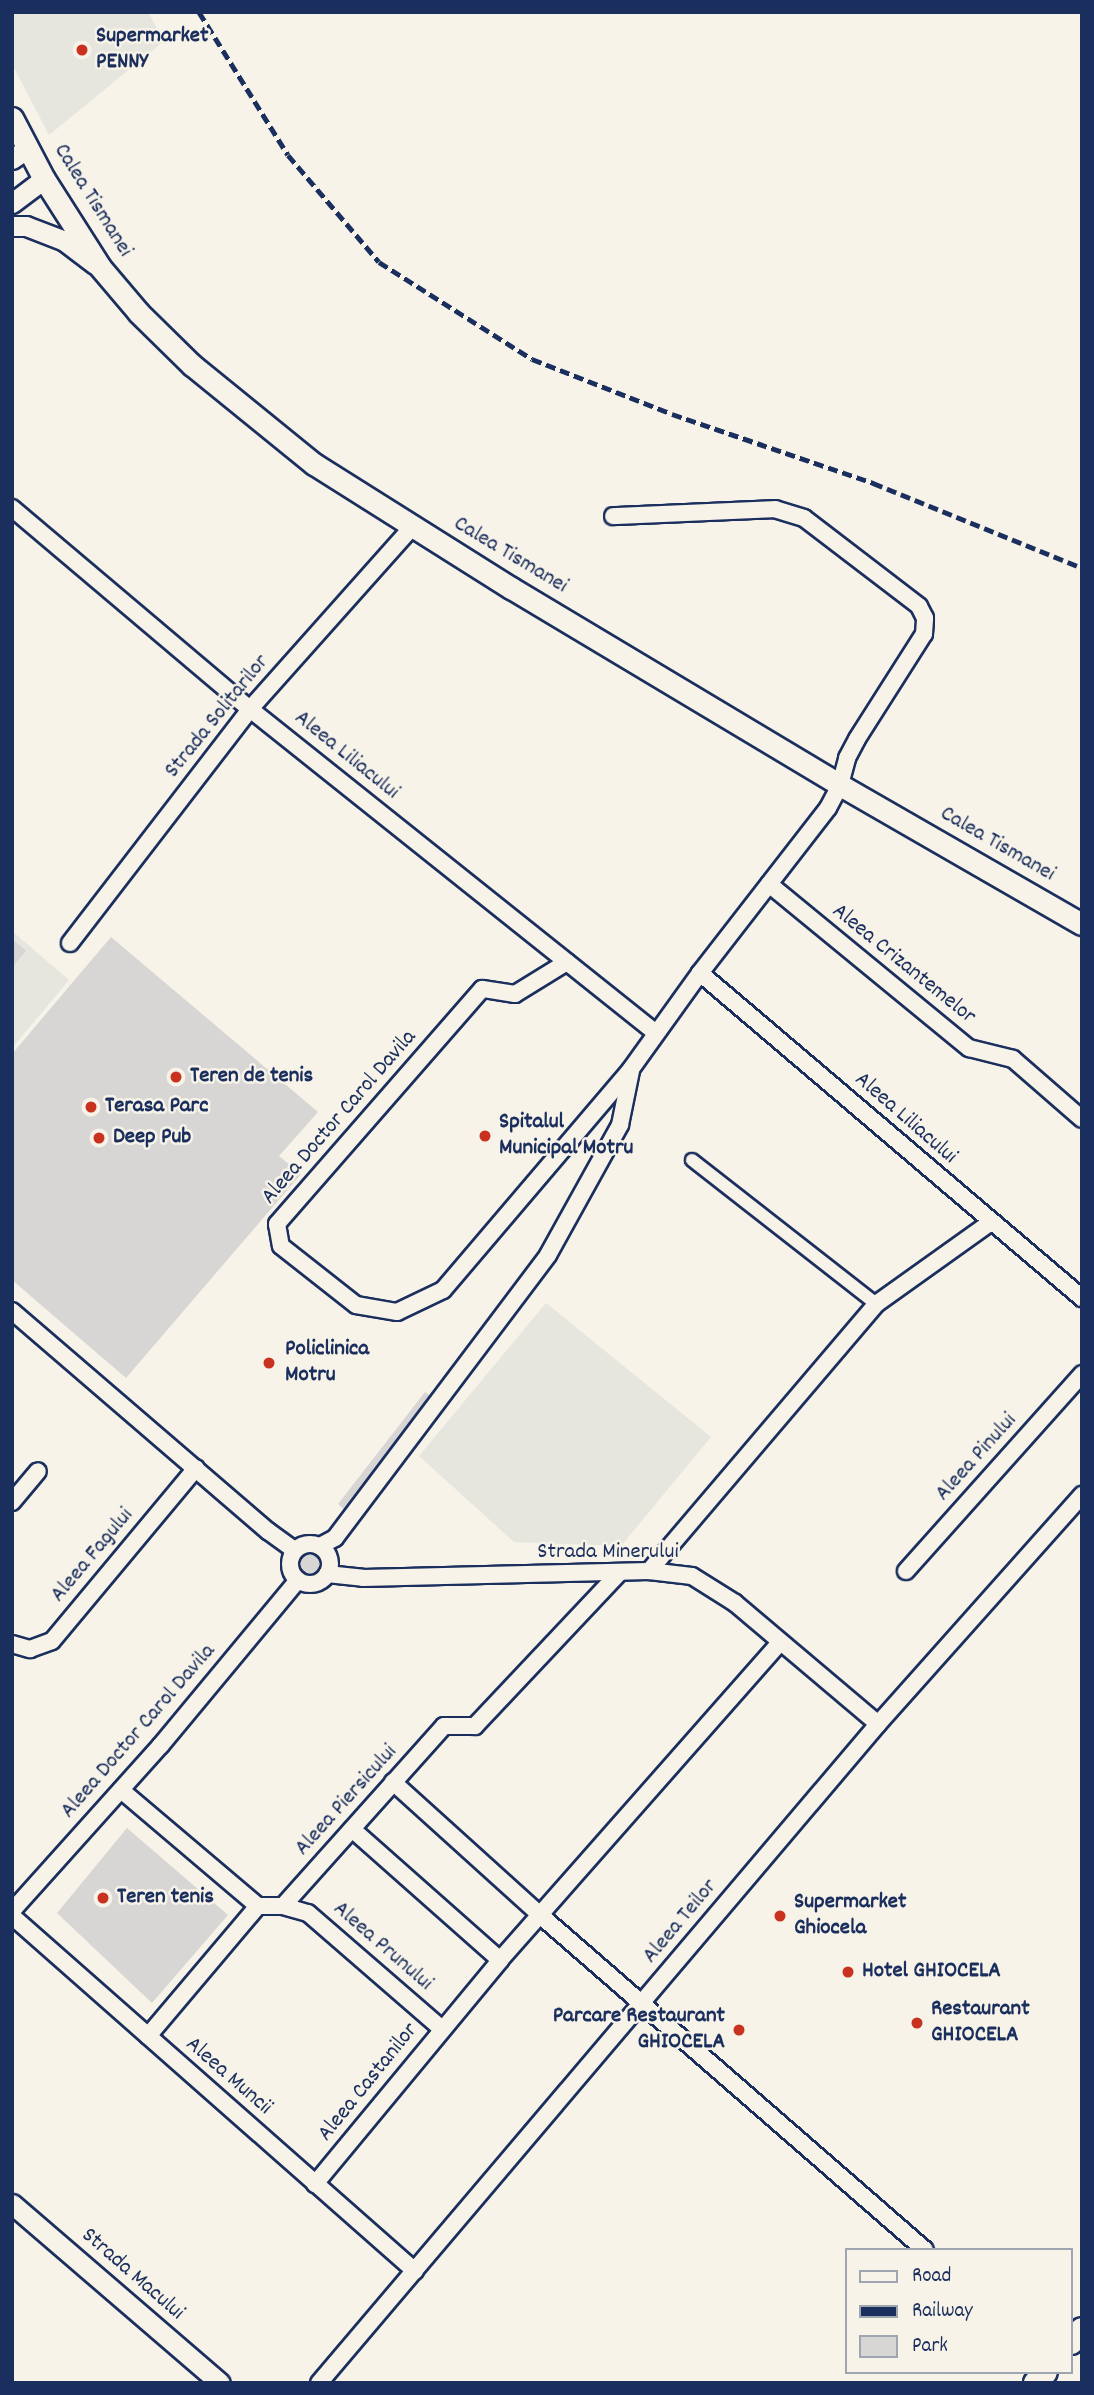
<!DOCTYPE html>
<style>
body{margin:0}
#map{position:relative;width:1094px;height:2395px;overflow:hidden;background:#f7f3e8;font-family:Dekko,sans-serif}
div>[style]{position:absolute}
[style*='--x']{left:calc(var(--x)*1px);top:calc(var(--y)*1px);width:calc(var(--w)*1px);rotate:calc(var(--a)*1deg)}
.built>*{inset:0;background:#e6e5de}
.green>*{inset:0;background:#d7d6d4}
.round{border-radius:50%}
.roads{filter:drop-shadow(2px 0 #1b2f5e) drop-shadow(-2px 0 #1b2f5e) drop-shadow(0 2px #1b2f5e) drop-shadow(0 -2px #1b2f5e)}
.pedestrian>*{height:12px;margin:-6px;padding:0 6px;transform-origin:6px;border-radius:6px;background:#f7f3e8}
.minor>*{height:16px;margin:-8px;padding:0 8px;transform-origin:8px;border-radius:8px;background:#f7f3e8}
.minor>.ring{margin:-8px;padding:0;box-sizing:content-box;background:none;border:16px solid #f7f3e8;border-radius:50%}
.tertiary>*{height:19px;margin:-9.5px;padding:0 9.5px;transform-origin:9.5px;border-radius:9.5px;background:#f7f3e8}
.secondary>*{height:21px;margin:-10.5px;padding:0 10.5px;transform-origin:10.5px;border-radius:10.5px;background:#f7f3e8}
.primary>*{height:24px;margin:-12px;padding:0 12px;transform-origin:12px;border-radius:12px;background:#f7f3e8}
.rail>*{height:5px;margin-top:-2.5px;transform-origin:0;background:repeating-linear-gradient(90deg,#1b2f5e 0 10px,transparent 0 15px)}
.dots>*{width:19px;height:19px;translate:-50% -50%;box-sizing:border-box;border:4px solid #f7f3e8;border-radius:50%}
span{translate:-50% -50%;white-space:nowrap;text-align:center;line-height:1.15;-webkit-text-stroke:5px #f7f3e8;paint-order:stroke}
.poi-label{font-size:23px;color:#1b2f5e;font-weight:700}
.left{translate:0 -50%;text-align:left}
.right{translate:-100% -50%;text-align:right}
.street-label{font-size:23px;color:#1b2f5e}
.frame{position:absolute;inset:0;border:14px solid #1b2f5e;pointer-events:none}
.legend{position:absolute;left:845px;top:2248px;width:228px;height:126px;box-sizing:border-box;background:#f7f3e8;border:2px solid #9fa5b1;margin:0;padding:9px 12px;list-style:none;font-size:21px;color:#1b2f5e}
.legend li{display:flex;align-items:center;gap:14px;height:35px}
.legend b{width:35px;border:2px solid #9fa5b1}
</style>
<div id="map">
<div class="built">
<div style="clip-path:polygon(12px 12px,148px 12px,164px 41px,49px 135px,12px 64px)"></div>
<div style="clip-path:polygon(12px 931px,69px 980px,12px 1048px)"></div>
<div style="clip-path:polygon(546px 1303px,711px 1437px,621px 1546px,514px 1542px,419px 1456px)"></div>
</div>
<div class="green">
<div style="clip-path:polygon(111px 937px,318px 1112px,279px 1156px,301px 1174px,126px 1378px,12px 1280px,12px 1054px)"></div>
<div style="clip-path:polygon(12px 939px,26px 951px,12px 967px)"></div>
<div style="clip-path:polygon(425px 1392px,433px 1398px,346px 1511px,338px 1504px)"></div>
<div class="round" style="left:295px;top:1549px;width:26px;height:26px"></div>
<div style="clip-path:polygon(127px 1828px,228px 1915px,152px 2003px,57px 1913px)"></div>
</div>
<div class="roads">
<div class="pedestrian">
<div style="--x:692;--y:1160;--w:234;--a:38"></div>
</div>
<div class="minor">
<div style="--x:12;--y:508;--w:312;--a:40.2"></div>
<div style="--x:250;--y:709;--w:519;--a:38.59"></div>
<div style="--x:769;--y:884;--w:259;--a:39.4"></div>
<div style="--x:969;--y:1048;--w:45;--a:14"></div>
<div style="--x:1013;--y:1059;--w:91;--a:41"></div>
<div style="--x:70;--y:943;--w:295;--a:-52.4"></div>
<div style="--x:250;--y:709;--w:244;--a:-48.3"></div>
<div style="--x:567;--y:962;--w:61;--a:148.4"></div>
<div style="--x:515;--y:994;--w:33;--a:-171"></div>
<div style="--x:482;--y:989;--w:312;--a:131.1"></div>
<div style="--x:277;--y:1224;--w:22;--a:80"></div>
<div style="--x:281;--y:1246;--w:95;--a:38.2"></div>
<div style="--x:356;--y:1305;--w:42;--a:9.7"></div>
<div style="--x:397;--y:1312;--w:51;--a:-25.6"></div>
<div style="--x:443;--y:1290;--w:290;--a:-49.6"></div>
<div style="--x:631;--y:1069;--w:118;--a:-54.3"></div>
<div style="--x:700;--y:973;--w:209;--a:-52.2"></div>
<div style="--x:828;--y:808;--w:26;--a:-62"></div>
<div style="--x:840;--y:785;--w:28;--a:-75"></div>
<div style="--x:847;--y:758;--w:21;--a:-62"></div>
<div style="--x:857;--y:739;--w:125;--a:-57.5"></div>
<div style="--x:924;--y:634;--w:16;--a:-86"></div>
<div style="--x:925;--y:618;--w:13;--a:-117"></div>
<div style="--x:919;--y:606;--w:145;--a:-142.6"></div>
<div style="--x:804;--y:518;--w:30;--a:-163"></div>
<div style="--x:775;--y:509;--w:162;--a:177.5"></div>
<div style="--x:700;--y:973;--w:502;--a:40.39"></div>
<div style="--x:12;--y:1311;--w:338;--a:40.7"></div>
<div style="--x:268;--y:1531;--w:32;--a:36"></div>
<div style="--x:12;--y:1502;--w:40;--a:-50"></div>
<div class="ring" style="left:290px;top:1544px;width:24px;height:24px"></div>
<div style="--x:320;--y:1546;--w:17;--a:-28"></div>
<div style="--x:335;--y:1538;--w:354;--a:-53"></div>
<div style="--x:548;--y:1255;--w:149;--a:-61"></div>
<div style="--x:620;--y:1125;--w:55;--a:-78.5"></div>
<div style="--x:649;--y:1571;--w:350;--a:-49.6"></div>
<div style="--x:876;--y:1304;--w:141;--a:-35.5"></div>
<div style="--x:906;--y:1571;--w:264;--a:-48.2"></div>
<div style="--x:327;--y:1574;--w:36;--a:6"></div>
<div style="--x:363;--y:1578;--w:286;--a:-1.4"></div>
<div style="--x:649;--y:1571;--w:43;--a:6.6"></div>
<div style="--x:692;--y:1576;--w:51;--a:32.1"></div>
<div style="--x:735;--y:1603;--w:187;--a:40.2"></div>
<div style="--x:12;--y:1644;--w:19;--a:16"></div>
<div style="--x:30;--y:1649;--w:23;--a:-20"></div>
<div style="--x:52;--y:1641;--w:225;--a:-50.2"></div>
<div style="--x:393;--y:1782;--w:198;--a:42.1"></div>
<div style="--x:540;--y:1915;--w:510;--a:41.03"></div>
<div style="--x:121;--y:1790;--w:180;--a:40.3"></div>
<div style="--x:258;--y:1906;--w:25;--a:0"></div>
<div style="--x:283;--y:1906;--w:26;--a:16"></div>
<div style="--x:308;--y:1913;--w:177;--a:40.9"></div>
<div style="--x:352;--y:1829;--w:198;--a:41.5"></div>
<div style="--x:283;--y:1906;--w:241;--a:-48.2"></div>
<div style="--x:444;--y:1726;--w:31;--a:0"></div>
<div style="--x:475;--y:1726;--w:210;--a:-46.7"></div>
<div style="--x:12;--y:1911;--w:223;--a:-48.1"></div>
<div style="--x:161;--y:1745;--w:214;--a:-50.3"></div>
<div style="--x:12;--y:1916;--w:537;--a:41.38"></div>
<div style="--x:148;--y:2036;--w:170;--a:-49.8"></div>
<div style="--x:315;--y:2184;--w:291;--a:-50.4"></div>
<div style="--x:500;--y:1960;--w:424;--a:-48.6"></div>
<div style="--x:319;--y:2383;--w:864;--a:-49.69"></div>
<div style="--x:878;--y:1724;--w:307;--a:-48.3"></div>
</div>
<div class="tertiary">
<div style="--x:12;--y:159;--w:19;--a:-35"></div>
<div style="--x:12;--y:203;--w:40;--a:-37"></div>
<div style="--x:12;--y:226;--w:14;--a:0"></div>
<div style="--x:26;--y:226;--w:40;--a:21"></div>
<div style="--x:63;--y:240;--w:40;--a:37"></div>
<div style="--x:12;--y:2204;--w:274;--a:40.7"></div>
</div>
<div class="secondary">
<div style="--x:12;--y:118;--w:69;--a:62.3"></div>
<div style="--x:44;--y:179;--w:104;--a:57.5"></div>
<div style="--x:100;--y:267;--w:60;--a:49.7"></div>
<div style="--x:139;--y:313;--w:74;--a:44.5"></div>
<div style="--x:192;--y:365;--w:157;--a:39.1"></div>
<div style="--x:314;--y:464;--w:233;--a:32.2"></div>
<div style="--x:511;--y:588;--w:383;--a:30.9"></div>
<div style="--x:840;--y:785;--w:279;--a:29.9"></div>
</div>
<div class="primary">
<div style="--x:1071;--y:2342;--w:16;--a:-47"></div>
<div style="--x:1036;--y:2383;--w:14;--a:-51"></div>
</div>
</div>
<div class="rail">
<div style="--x:199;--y:12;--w:168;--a:58.1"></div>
<div style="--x:288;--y:155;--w:140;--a:49.6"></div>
<div style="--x:379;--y:262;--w:181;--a:32.4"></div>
<div style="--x:532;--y:359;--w:150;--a:21.4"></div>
<div style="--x:672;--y:414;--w:213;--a:18.9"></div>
<div style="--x:873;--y:483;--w:226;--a:22.1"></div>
</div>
<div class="dots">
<div style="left:82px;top:50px;background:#c8321e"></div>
<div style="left:176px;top:1077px;background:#c8321e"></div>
<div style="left:91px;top:1107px;background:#c8321e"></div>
<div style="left:485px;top:1136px;background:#c8321e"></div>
<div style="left:99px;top:1138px;background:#c8321e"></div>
<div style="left:269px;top:1363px;background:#c8321e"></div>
<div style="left:103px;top:1898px;background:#c8321e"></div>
<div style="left:780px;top:1916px;background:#c8321e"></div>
<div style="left:848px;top:1972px;background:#c8321e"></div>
<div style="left:917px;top:2023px;background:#c8321e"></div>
<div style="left:739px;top:2030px;background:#c8321e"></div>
</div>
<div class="poi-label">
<span class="left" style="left:96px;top:50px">Supermarket<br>PENNY</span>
<span class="left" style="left:190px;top:1077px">Teren de tenis</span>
<span class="left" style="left:105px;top:1107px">Terasa Parc</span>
<span class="left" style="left:499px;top:1136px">Spitalul<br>Municipal Motru</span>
<span class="left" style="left:113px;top:1138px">Deep Pub</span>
<span class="left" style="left:285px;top:1363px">Policlinica<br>Motru</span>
<span class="left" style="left:117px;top:1898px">Teren tenis</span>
<span class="left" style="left:794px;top:1916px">Supermarket<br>Ghiocela</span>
<span class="left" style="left:862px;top:1972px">Hotel GHIOCELA</span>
<span class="left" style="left:931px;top:2023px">Restaurant<br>GHIOCELA</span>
<span class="right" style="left:725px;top:2030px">Parcare Restaurant<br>GHIOCELA</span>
</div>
<div class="street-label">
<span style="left:92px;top:201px;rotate:58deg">Calea Tismanei</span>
<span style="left:510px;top:556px;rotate:31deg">Calea Tismanei</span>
<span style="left:218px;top:717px;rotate:-51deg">Strada Solitarilor</span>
<span style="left:346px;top:756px;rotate:39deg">Aleea Liliacului</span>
<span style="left:997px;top:845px;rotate:30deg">Calea Tismanei</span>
<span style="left:903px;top:965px;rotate:39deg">Aleea Crizantemelor</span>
<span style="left:340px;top:1118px;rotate:-49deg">Aleea Doctor Carol Davila</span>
<span style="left:905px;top:1119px;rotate:41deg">Aleea Liliacului</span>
<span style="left:977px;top:1458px;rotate:-48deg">Aleea Pinului</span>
<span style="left:608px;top:1553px">Strada Minerului</span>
<span style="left:93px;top:1556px;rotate:-50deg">Aleea Fagului</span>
<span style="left:139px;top:1732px;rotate:-49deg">Aleea Doctor Carol Davila</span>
<span style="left:347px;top:1801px;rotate:-48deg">Aleea Piersicului</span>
<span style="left:681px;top:1922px;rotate:-50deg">Aleea Teilor</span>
<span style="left:382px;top:1947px;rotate:41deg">Aleea Prunului</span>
<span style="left:228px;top:2077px;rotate:41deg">Aleea Muncii</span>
<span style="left:369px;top:2083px;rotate:-51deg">Aleea Castanilor</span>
<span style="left:132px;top:2275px;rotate:41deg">Strada Macului</span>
</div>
<div class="frame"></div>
<ul class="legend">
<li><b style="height:9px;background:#f7f3e8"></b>Road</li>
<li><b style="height:9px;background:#1b2f5e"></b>Railway</li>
<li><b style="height:19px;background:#d7d6d4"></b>Park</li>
</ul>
</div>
